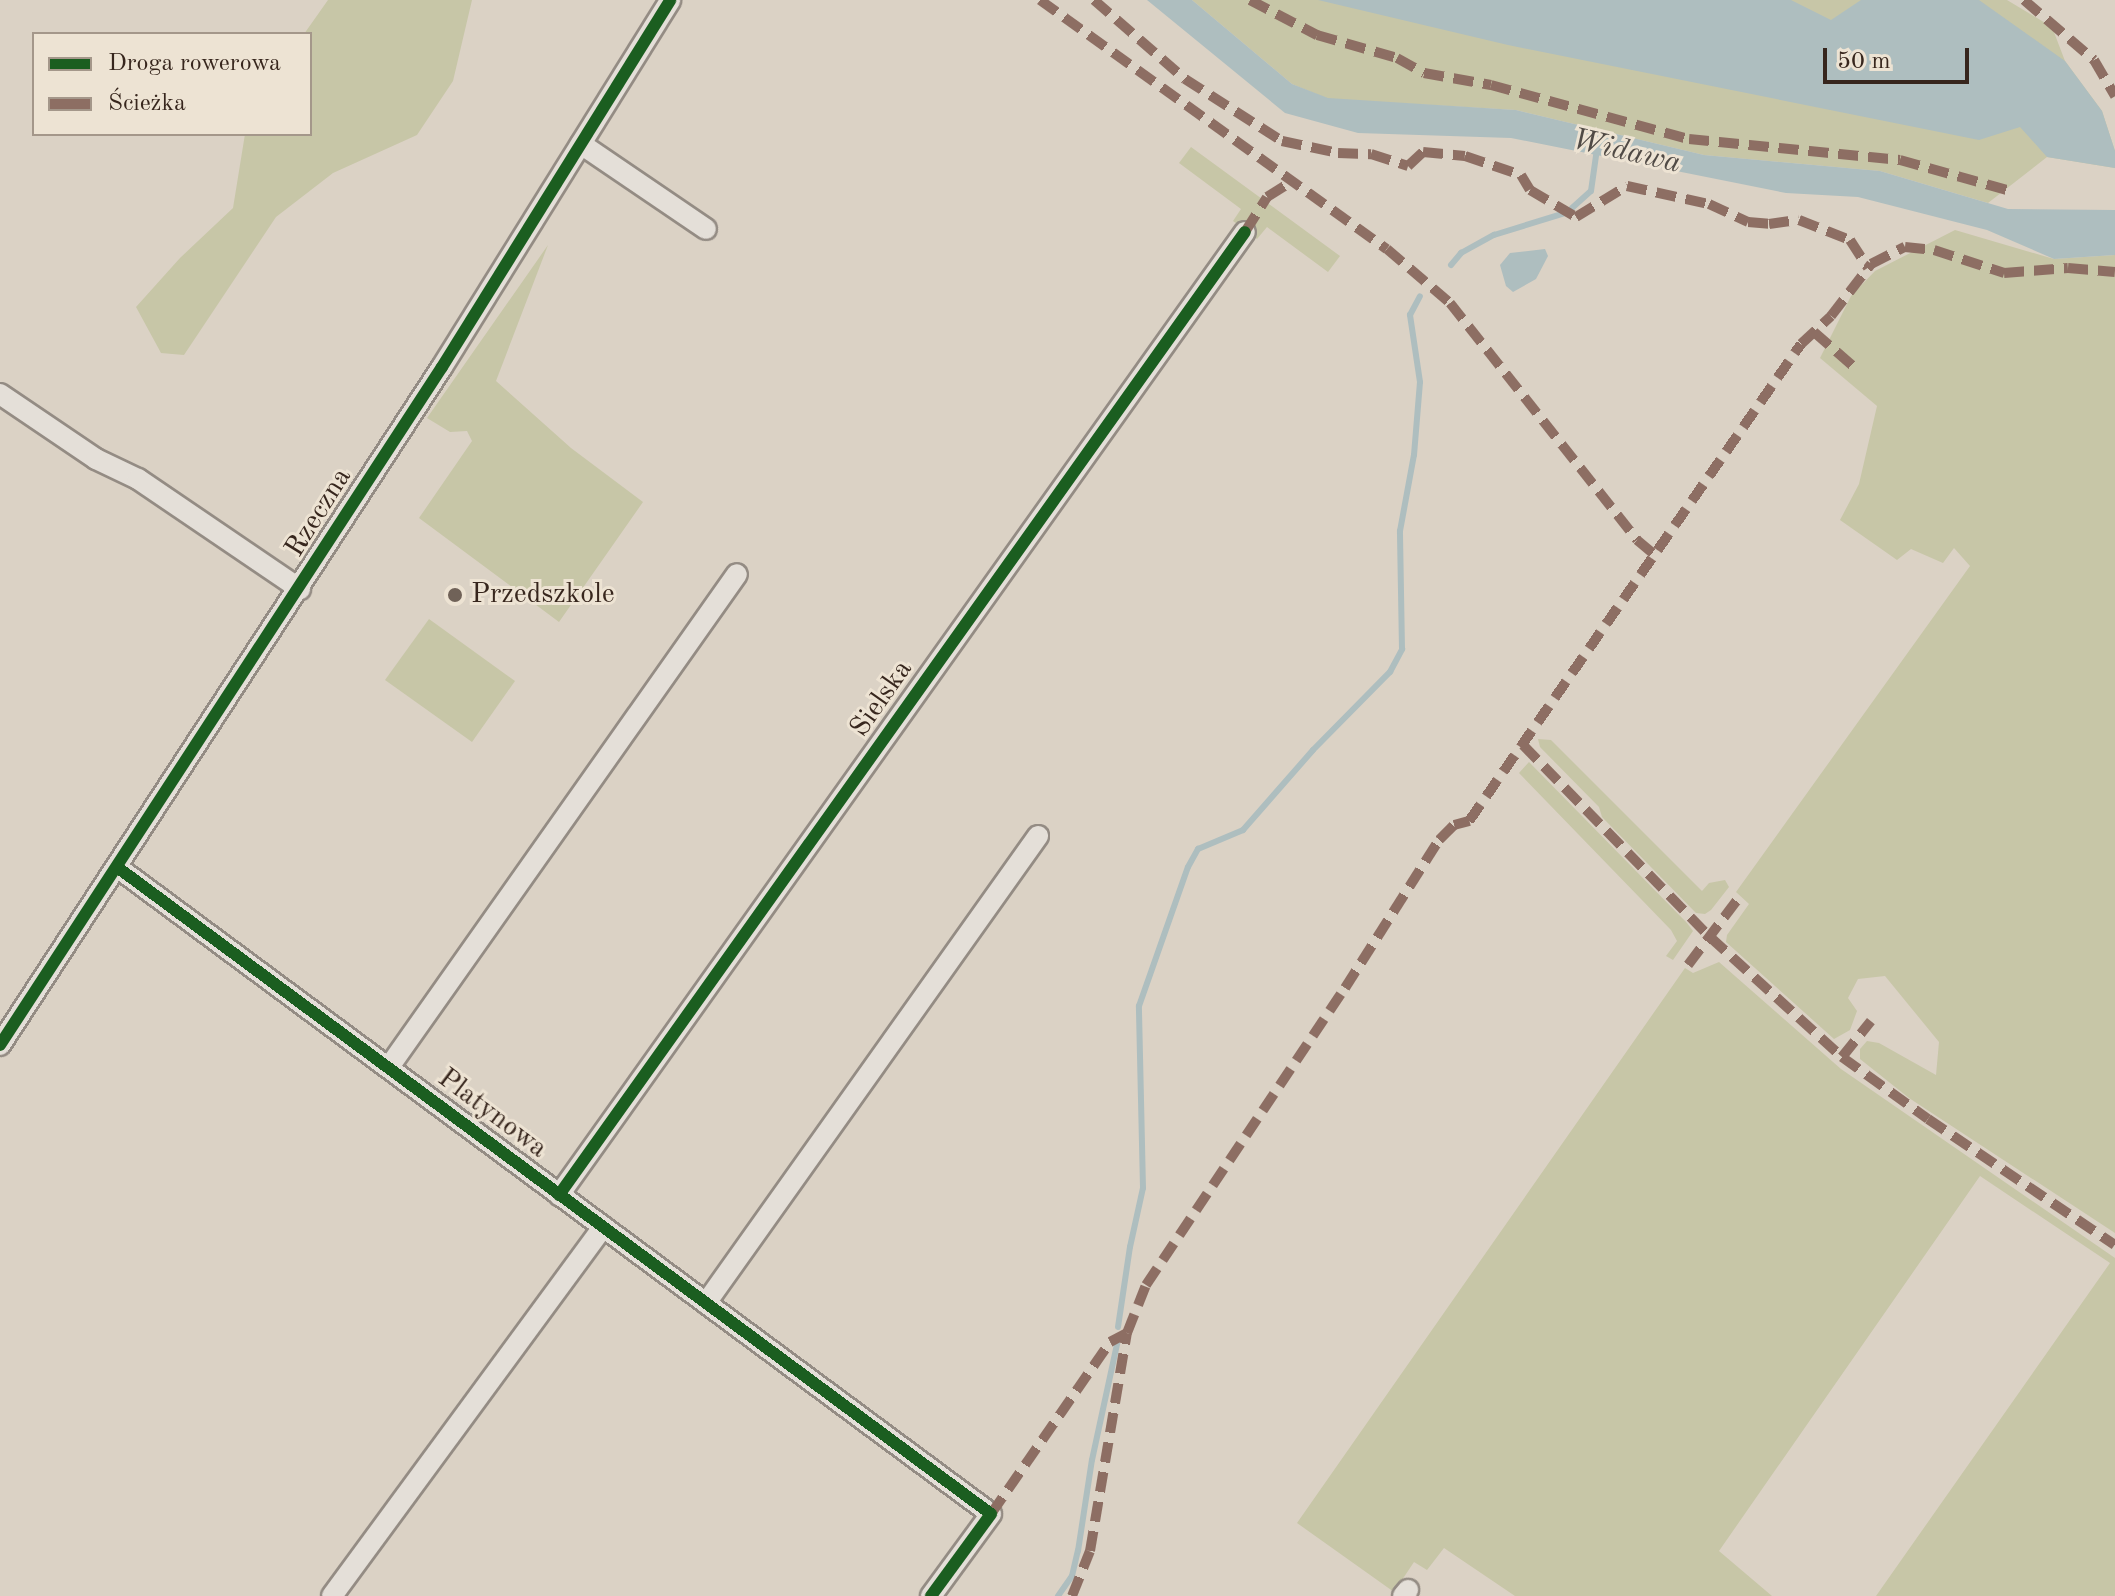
<!DOCTYPE html>
<meta charset="utf-8">
<style>
body{margin:0}
#map{position:relative;width:2115px;height:1596px;overflow:hidden;background:#dbd2c5;font-family:"Old Standard TT",serif}
div>[style]{position:absolute}
[style*='--x']{left:calc(var(--x)*1px);top:calc(var(--y)*1px);width:calc(var(--w)*1px);rotate:calc(var(--a)*1deg)}
.green>*{inset:0;background:#c7c6a7}
.water>*{inset:0;background:#aebebf}
.stream>*{height:6px;margin:-3px;padding:0 3px;transform-origin:3px;border-radius:3px;background:#aebebf}
.roads{filter:drop-shadow(2px 0 #948c84) drop-shadow(-2px 0 #948c84) drop-shadow(0 2px #948c84) drop-shadow(0 -2px #948c84)}
.minor>*{height:20px;margin:-10px;padding:0 10px;transform-origin:10px;border-radius:10px;background:#e4dfd8}
.quiet>*{height:10px;margin-top:-5px;transform-origin:0;background:repeating-linear-gradient(90deg,#8d6e63 0 20px,transparent 0 30px)}
.cycleway>*{height:12px;margin:-6px;padding:0 6px;transform-origin:6px;border-radius:6px;background:#1b5e20}
.dots>*{width:22px;height:22px;translate:-50% -50%;box-sizing:border-box;border:4px solid #ede3d3;border-radius:50%}
span{translate:-50% -50%;white-space:nowrap;text-align:center;line-height:1.15;-webkit-text-stroke:6px #ede3d3;paint-order:stroke}
.street-label{font-size:28px;color:#37261d}
.poi-label{font-size:28px;color:#37261d}
.left{translate:0 -50%;text-align:left}
.water-label{font-size:30px;color:#504a45;font-style:italic}
.legend{position:absolute;left:32px;top:32px;width:280px;height:104px;box-sizing:border-box;background:#ede3d3;border:2px solid #a4978a;margin:0;padding:10px 14px;list-style:none;font-size:24px;color:#37261d}
.legend li{display:flex;align-items:center;gap:16px;height:40px}
.legend b{width:40px;border:2px solid #a4978a}
.scale{position:absolute;left:1823px;top:48px;width:146px;height:36px;box-sizing:border-box;border:4px solid #37261d;border-top:0;padding-left:10px;font-size:24px;line-height:28px;white-space:nowrap;color:#37261d;-webkit-text-stroke:6px #ede3d3;paint-order:stroke}
</style>
<div id="map">
<div class="green">
<div style="clip-path:polygon(328px 0,472px 0,453px 81px,417px 135px,333px 173px,276px 217px,184px 355px,161px 353px,136px 307px,180px 258px,233px 208px,245px 134px,310px 134px,310px 34px,304px 34px)"></div>
<div style="clip-path:polygon(1192px 0,2007px 0,2052px 27px,2065px 61px,2102px 111px,2115px 151px,2115px 168px,2047px 157px,1988px 203px,1880px 171px,1704px 155px,1516px 110px,1328px 99px,1292px 84px)"></div>
<div style="clip-path:polygon(1191px 147px,1340px 256px,1328px 272px,1267px 227px,1257px 239px,1233px 221px,1241px 209px,1179px 163px)"></div>
<div style="clip-path:polygon(1955px 230px,2054px 259px,2115px 255px,2115px 1233px,1909px 1098px,1860px 1059px,1860px 1049px,1867px 1041px,1879px 1043px,1936px 1075px,1939px 1042px,1885px 976px,1858px 979px,1848px 998px,1857px 1011px,1850px 1030px,1834px 1039px,1726px 942px,1727px 935px,1749px 904px,1736px 892px,1970px 566px,1954px 548px,1943px 563px,1911px 549px,1897px 560px,1840px 520px,1859px 484px,1877px 406px,1820px 358px,1851px 296px,1875px 271px)"></div>
<div style="clip-path:polygon(548px 245px,496px 381px,571px 448px,643px 502px,559px 622px,419px 518px,472px 441px,467px 431px,450px 432px,427px 418px)"></div>
<div style="clip-path:polygon(429px 619px,515px 681px,472px 742px,385px 680px)"></div>
<div style="clip-path:polygon(1538px 739px,1551px 740px,1702px 891px,1709px 883px,1725px 880px,1729px 887px,1711px 910px,1705px 914px,1696px 913px,1602px 817px,1599px 807px,1540px 747px)"></div>
<div style="clip-path:polygon(1529px 762px,1687px 923px,1693px 931px,1673px 960px,1666px 956px,1677px 941px,1671px 930px,1519px 773px)"></div>
<div style="clip-path:polygon(1719px 962px,1841px 1069px,2115px 1258px,2115px 1596px,1876px 1596px,2110px 1263px,1980px 1176px,1719px 1551px,1772px 1596px,1515px 1596px,1444px 1548px,1427px 1570px,1414px 1562px,1394px 1592px,1297px 1523px,1685px 968px,1693px 973px)"></div>
</div>
<div class="water">
<div style="clip-path:polygon(1147px 0,1192px 0,1292px 84px,1328px 98px,1516px 110px,1704px 155px,1880px 171px,2008px 209px,2115px 210px,2115px 255px,2054px 259px,1987px 230px,1858px 197px,1786px 193px,1511px 138px,1358px 133px,1285px 113px)"></div>
<div style="clip-path:polygon(1318px 0,1791px 0,1831px 20px,1861px 0,1979px 0,2065px 61px,2102px 111px,2115px 151px,2115px 168px,2047px 157px,2020px 127px,1979px 140px,1508px 45px)"></div>
<div style="clip-path:polygon(1545px 249px,1548px 256px,1536px 279px,1513px 292px,1506px 286px,1500px 265px,1510px 253px)"></div>
</div>
<div class="stream">
<div style="--x:1572;--y:208;--w:25;--a:-42"></div>
<div style="--x:1591;--y:191;--w:42;--a:-81.9"></div>
<div style="--x:1451;--y:265;--w:16;--a:-50"></div>
<div style="--x:1461;--y:253;--w:38;--a:-29"></div>
<div style="--x:1494;--y:235;--w:74;--a:-17.2"></div>
<div style="--x:1118;--y:1327;--w:81;--a:-81.5"></div>
<div style="--x:1130;--y:1247;--w:60;--a:-77.6"></div>
<div style="--x:1143;--y:1188;--w:182;--a:-91.3"></div>
<div style="--x:1139;--y:1006;--w:147;--a:-70.6"></div>
<div style="--x:1188;--y:867;--w:21;--a:-61"></div>
<div style="--x:1198;--y:849;--w:49;--a:-22.9"></div>
<div style="--x:1243;--y:830;--w:106;--a:-48.8"></div>
<div style="--x:1313;--y:750;--w:110;--a:-45.4"></div>
<div style="--x:1390;--y:672;--w:26;--a:-62"></div>
<div style="--x:1402;--y:649;--w:118;--a:-91"></div>
<div style="--x:1400;--y:531;--w:77;--a:-79.6"></div>
<div style="--x:1414;--y:455;--w:73;--a:-85.3"></div>
<div style="--x:1420;--y:382;--w:68;--a:-98.5"></div>
<div style="--x:1410;--y:315;--w:21;--a:-62"></div>
<div style="--x:1058;--y:1596;--w:24;--a:-55"></div>
<div style="--x:1072;--y:1576;--w:26;--a:-77"></div>
<div style="--x:1078;--y:1551;--w:92;--a:-81.3"></div>
<div style="--x:1092;--y:1460;--w:119;--a:-77.8"></div>
</div>
<div class="roads">
<div class="minor">
<div style="--x:581;--y:144;--w:151;--a:34.2"></div>
<div style="--x:0;--y:394;--w:116;--a:34.1"></div>
<div style="--x:96;--y:459;--w:47;--a:25.5"></div>
<div style="--x:138;--y:479;--w:196;--a:34.2"></div>
<div style="--x:117;--y:867;--w:1087;--a:36.51"></div>
<div style="--x:991;--y:1514;--w:102;--a:126.2"></div>
<div style="--x:0;--y:1045;--w:809;--a:-56.9"></div>
<div style="--x:442;--y:367;--w:432;--a:-58.1"></div>
<div style="--x:389;--y:1067;--w:603;--a:-54.78"></div>
<div style="--x:559;--y:1195;--w:1182;--a:-54.54"></div>
<div style="--x:706;--y:1303;--w:573;--a:-54.59"></div>
<div style="--x:332;--y:1596;--w:458;--a:-53.7"></div>
<div style="--x:1403;--y:1596;--w:8;--a:-50"></div>
</div>
</div>
<div class="quiet">
<div style="--x:1040;--y:0;--w:427;--a:35.7"></div>
<div style="--x:1387;--y:249;--w:83;--a:40.6"></div>
<div style="--x:1450;--y:303;--w:302;--a:51.7"></div>
<div style="--x:1637;--y:540;--w:23;--a:40"></div>
<div style="--x:1094;--y:0;--w:121;--a:41"></div>
<div style="--x:1185;--y:79;--w:115;--a:32.6"></div>
<div style="--x:1282;--y:141;--w:57;--a:12.1"></div>
<div style="--x:1338;--y:153;--w:33;--a:2"></div>
<div style="--x:1371;--y:154;--w:39;--a:18"></div>
<div style="--x:1408;--y:166;--w:21;--a:-43"></div>
<div style="--x:1423;--y:152;--w:42;--a:5.4"></div>
<div style="--x:1465;--y:156;--w:59;--a:18.7"></div>
<div style="--x:1521;--y:175;--w:17;--a:59"></div>
<div style="--x:1530;--y:190;--w:53;--a:30.4"></div>
<div style="--x:1576;--y:217;--w:60;--a:-31.3"></div>
<div style="--x:1627;--y:186;--w:84;--a:12.4"></div>
<div style="--x:1709;--y:204;--w:43;--a:24.8"></div>
<div style="--x:1748;--y:222;--w:21;--a:5"></div>
<div style="--x:1769;--y:224;--w:30;--a:-8"></div>
<div style="--x:1799;--y:220;--w:55;--a:21.4"></div>
<div style="--x:1850;--y:240;--w:33;--a:57"></div>
<div style="--x:1250;--y:0;--w:76;--a:27.6"></div>
<div style="--x:1317;--y:35;--w:83;--a:16"></div>
<div style="--x:1397;--y:58;--w:31;--a:29"></div>
<div style="--x:1424;--y:73;--w:68;--a:10.2"></div>
<div style="--x:1491;--y:85;--w:205;--a:15.3"></div>
<div style="--x:1689;--y:139;--w:212;--a:5.7"></div>
<div style="--x:1900;--y:160;--w:118;--a:15.7"></div>
<div style="--x:2024;--y:0;--w:92;--a:40.6"></div>
<div style="--x:2094;--y:60;--w:42;--a:59.7"></div>
<div style="--x:1245;--y:232;--w:41;--a:-57.8"></div>
<div style="--x:1267;--y:197;--w:31;--a:-32"></div>
<div style="--x:1814;--y:332;--w:52;--a:41.1"></div>
<div style="--x:1523;--y:745;--w:268;--a:45.8"></div>
<div style="--x:1710;--y:937;--w:178;--a:42.3"></div>
<div style="--x:1842;--y:1057;--w:106;--a:35.8"></div>
<div style="--x:1928;--y:1119;--w:225;--a:34"></div>
<div style="--x:1688;--y:965;--w:83;--a:-52.9"></div>
<div style="--x:1842;--y:1057;--w:46;--a:-51.1"></div>
<div style="--x:991;--y:1514;--w:209;--a:-55.3"></div>
<div style="--x:1110;--y:1342;--w:19;--a:-28"></div>
<div style="--x:1072;--y:1596;--w:48;--a:-68.2"></div>
<div style="--x:1090;--y:1551;--w:221;--a:-80.4"></div>
<div style="--x:1127;--y:1333;--w:52;--a:-68.4"></div>
<div style="--x:1146;--y:1285;--w:358;--a:-56.2"></div>
<div style="--x:1345;--y:988;--w:175;--a:-57.6"></div>
<div style="--x:1439;--y:840;--w:21;--a:-45"></div>
<div style="--x:1454;--y:825;--w:16;--a:-15"></div>
<div style="--x:1469;--y:821;--w:581;--a:-55.16"></div>
<div style="--x:1801;--y:344;--w:41;--a:-43"></div>
<div style="--x:1831;--y:316;--w:66;--a:-52.4"></div>
<div style="--x:1871;--y:264;--w:38;--a:-27"></div>
<div style="--x:1905;--y:247;--w:29;--a:6"></div>
<div style="--x:1934;--y:250;--w:74;--a:18.2"></div>
<div style="--x:2004;--y:273;--w:64;--a:-4.5"></div>
<div style="--x:2068;--y:268;--w:47;--a:4.9"></div>
</div>
<div class="cycleway">
<div style="--x:117;--y:867;--w:1087;--a:36.51"></div>
<div style="--x:991;--y:1514;--w:102;--a:126.2"></div>
<div style="--x:0;--y:1045;--w:809;--a:-56.9"></div>
<div style="--x:442;--y:367;--w:432;--a:-58.1"></div>
<div style="--x:559;--y:1195;--w:1182;--a:-54.54"></div>
</div>
<div class="dots">
<div style="left:455px;top:595px;background:#706258"></div>
</div>
<div class="street-label">
<span style="left:319px;top:513px;rotate:-58deg">Rzeczna</span>
<span style="left:882px;top:699px;rotate:-55deg">Sielska</span>
<span style="left:492px;top:1114px;rotate:37deg">Platynowa</span>
</div>
<div class="poi-label">
<span class="left" style="left:471px;top:595px">Przedszkole</span>
</div>
<div class="water-label">
<span style="left:1626px;top:152px;rotate:13deg">Widawa</span>
</div>
<ul class="legend">
<li><b style="height:10px;background:#1b5e20"></b>Droga rowerowa</li>
<li><b style="height:10px;background:#8d6e63"></b>Ścieżka</li>
</ul>
<div class="scale">50 m</div>
</div>
